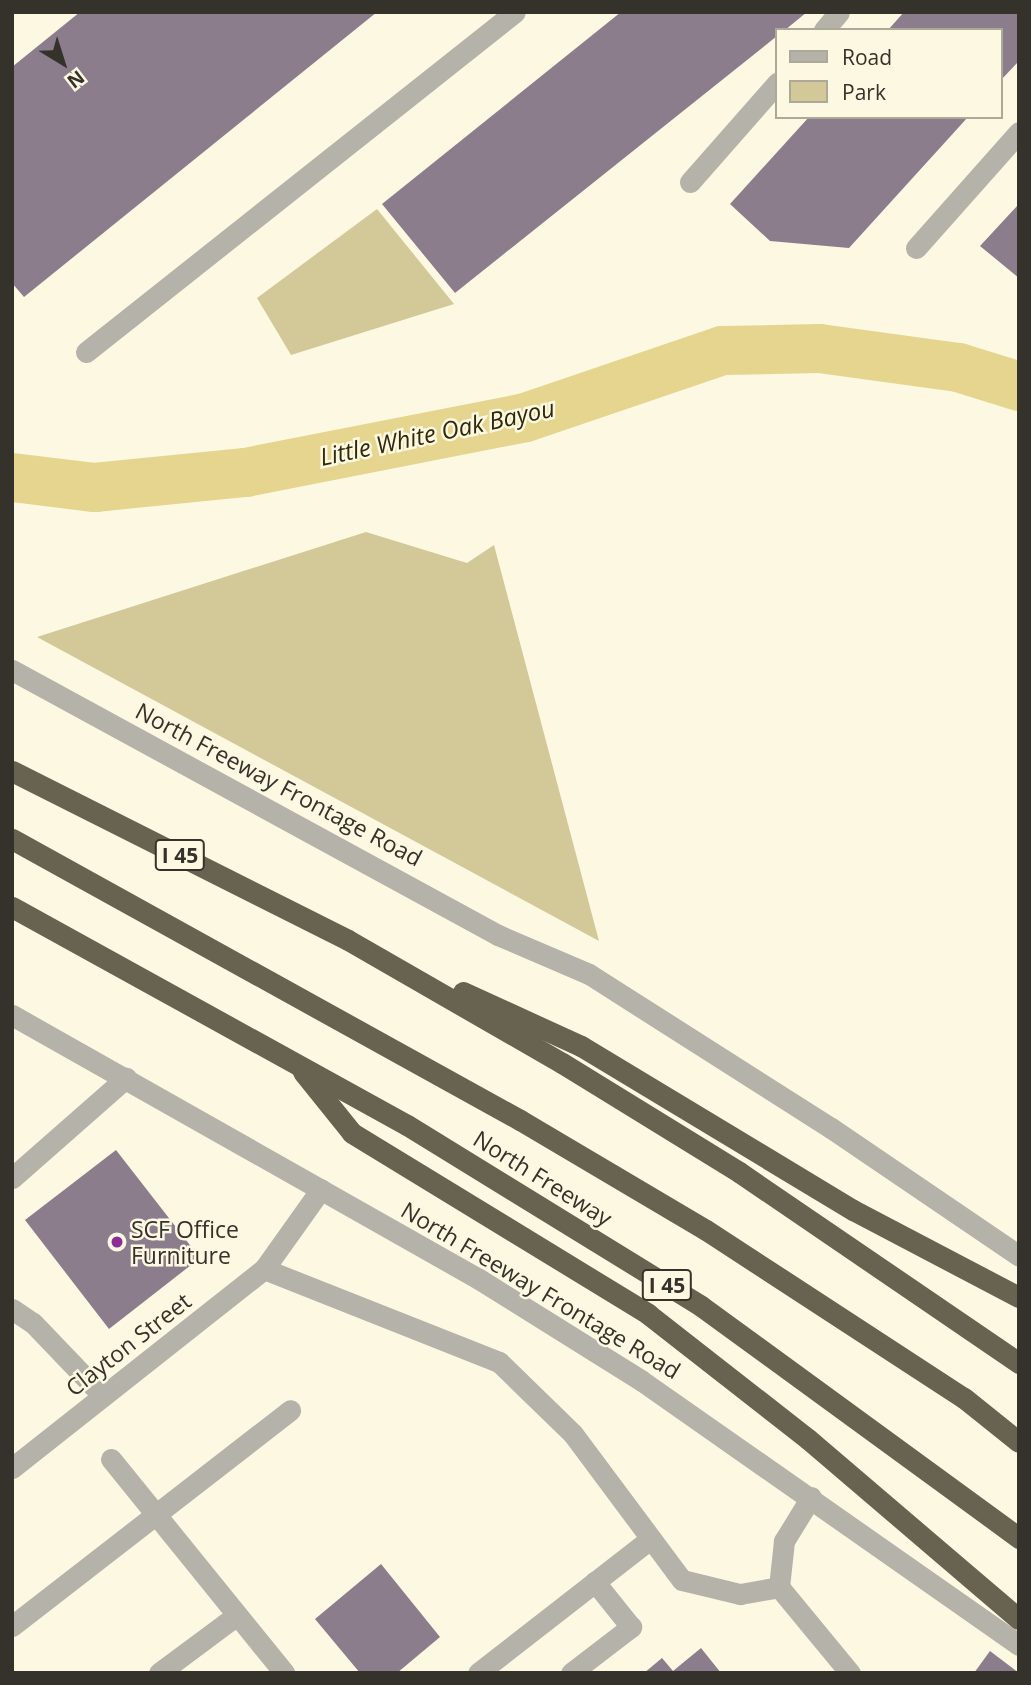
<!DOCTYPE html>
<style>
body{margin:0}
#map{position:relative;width:1031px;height:1685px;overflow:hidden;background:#fdf8e2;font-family:"Open Sans",sans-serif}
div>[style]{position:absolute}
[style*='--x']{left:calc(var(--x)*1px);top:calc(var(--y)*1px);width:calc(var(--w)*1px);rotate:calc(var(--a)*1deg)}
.green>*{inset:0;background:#d3c898}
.river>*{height:49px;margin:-24.5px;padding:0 24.5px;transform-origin:24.5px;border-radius:24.5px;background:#e5d58e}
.building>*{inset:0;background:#8c7d8d}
.minor>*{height:21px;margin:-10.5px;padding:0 10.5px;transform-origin:10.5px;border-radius:10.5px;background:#b4b2a9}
.highway>*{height:21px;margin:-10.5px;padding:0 10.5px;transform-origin:10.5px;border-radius:10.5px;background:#676350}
.dots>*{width:19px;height:19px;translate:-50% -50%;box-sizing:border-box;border:4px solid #fdf8e2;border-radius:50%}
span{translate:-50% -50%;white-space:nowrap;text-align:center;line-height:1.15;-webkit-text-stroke:5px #fdf8e2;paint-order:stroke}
.shield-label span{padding:2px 5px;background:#fdf8e2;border:2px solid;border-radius:5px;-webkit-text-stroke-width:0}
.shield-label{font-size:21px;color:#34322a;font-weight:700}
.street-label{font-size:23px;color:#34322a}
.poi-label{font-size:23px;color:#34322a}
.left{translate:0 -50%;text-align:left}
.water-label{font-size:24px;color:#302909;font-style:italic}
.frame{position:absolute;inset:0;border:14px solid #34322a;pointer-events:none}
.legend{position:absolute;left:775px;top:28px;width:228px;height:91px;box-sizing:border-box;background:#fdf8e2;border:2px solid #ada998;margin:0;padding:9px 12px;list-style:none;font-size:21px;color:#34322a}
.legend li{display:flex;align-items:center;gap:14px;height:35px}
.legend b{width:35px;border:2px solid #ada998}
.north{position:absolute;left:28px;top:28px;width:70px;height:70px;-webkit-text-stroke:5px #fdf8e2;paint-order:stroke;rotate:142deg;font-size:19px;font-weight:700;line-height:28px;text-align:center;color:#34322a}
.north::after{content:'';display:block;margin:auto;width:24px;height:32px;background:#34322a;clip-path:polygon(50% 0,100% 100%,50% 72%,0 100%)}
</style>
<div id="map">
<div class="green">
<div style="clip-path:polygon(377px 209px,454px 304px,291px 355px,257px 298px)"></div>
<div style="clip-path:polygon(366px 532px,467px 563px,494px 545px,599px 941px,37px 637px)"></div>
</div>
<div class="river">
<div style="--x:12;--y:477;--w:83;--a:7"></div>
<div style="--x:94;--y:487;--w:152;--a:-5.7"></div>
<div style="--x:245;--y:472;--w:285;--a:-11.1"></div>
<div style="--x:525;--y:417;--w:208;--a:-18.8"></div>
<div style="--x:722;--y:350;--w:97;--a:-1.2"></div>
<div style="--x:819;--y:348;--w:140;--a:7.8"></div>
<div style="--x:958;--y:367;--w:64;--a:17.3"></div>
</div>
<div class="building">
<div style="clip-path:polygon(80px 12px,377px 12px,24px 297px,12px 283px,12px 67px)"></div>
<div style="clip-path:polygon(621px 12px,807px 12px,785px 30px,777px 30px,777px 36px,455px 293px,382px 204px)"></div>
<div style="clip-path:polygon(904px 12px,1019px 12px,1019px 61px,1001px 80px,1001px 30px,888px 30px)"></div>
<div style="clip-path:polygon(809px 117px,968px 117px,849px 248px,770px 241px,730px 204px)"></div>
<div style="clip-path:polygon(1019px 204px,1019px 278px,980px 246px)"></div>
<div style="clip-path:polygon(116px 1150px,200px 1258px,109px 1329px,25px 1220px)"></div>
<div style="clip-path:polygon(381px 1564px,440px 1637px,397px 1673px,360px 1673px,315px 1619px)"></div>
<div style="clip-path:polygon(701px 1648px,721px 1673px,644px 1673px,662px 1658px,673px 1671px)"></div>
<div style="clip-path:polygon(990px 1651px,1019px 1673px,974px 1673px)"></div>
</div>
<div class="minor">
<div style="--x:824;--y:30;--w:23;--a:-50"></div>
<div style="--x:690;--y:182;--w:132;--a:-48.7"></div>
<div style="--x:916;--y:248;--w:155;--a:-48.4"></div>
<div style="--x:86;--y:352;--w:547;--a:-38.4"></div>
<div style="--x:12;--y:670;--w:554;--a:28.6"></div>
<div style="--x:498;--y:935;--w:99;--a:23.2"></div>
<div style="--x:589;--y:974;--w:287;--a:32.5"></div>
<div style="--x:831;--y:1128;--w:227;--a:34.2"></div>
<div style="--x:12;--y:1015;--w:536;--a:29.48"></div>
<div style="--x:479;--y:1279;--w:192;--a:32"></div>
<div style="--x:642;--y:1381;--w:460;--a:35"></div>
<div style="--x:12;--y:1178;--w:152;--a:-41.3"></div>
<div style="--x:264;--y:1269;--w:253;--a:21.6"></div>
<div style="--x:499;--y:1362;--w:103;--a:44.2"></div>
<div style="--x:573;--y:1434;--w:182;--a:53.3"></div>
<div style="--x:682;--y:1580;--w:60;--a:13.6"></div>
<div style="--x:740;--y:1594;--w:40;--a:-10"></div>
<div style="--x:12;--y:1309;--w:25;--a:34"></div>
<div style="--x:33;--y:1323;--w:101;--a:46.2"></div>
<div style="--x:111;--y:1459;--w:275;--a:51"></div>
<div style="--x:12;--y:1468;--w:321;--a:-38.3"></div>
<div style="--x:264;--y:1269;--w:98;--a:-54.5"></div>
<div style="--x:811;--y:1497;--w:52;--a:121.5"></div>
<div style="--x:784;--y:1541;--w:46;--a:96.2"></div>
<div style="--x:779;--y:1587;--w:112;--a:50.5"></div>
<div style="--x:12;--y:1626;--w:352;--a:-37.8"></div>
<div style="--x:159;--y:1673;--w:97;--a:-36.6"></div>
<div style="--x:478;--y:1673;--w:217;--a:-37.9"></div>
<div style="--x:571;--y:1673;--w:76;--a:-37.5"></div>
<div style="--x:631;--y:1627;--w:58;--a:-128.7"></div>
</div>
<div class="highway">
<div style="--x:12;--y:771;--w:376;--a:26.7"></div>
<div style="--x:348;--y:940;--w:247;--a:29.9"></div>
<div style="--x:562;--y:1063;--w:208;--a:31.6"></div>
<div style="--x:739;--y:1172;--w:339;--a:34.3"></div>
<div style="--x:12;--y:839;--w:581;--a:28.95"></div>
<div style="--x:520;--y:1120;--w:216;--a:30.6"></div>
<div style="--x:706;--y:1230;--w:308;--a:33.1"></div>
<div style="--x:964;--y:1398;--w:70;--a:38.7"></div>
<div style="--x:12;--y:907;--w:451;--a:28.9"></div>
<div style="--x:407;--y:1125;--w:345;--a:31.6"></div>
<div style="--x:701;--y:1306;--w:394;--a:36.1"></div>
<div style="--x:463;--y:992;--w:130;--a:24.6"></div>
<div style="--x:581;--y:1046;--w:318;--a:31.1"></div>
<div style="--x:853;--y:1210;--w:187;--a:27.7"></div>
<div style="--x:303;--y:1072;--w:78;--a:51.2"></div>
<div style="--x:352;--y:1133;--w:347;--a:31.4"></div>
<div style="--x:648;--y:1314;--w:203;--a:38"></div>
<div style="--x:808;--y:1439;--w:277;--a:40.5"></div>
</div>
<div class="dots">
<div style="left:117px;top:1242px;background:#8d2c94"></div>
</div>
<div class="shield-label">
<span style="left:180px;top:855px">I 45</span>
<span style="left:667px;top:1285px">I 45</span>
</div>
<div class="street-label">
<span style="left:279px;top:784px;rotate:28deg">North Freeway Frontage Road</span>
<span style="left:543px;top:1178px;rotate:32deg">North Freeway</span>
<span style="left:541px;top:1290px;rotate:31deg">North Freeway Frontage Road</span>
<span style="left:128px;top:1344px;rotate:-38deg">Clayton Street</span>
</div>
<div class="poi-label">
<span class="left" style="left:131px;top:1242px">SCF Office<br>Furniture</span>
</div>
<div class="water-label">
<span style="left:437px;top:432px;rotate:-12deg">Little White Oak Bayou</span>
</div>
<div class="frame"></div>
<ul class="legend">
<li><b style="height:9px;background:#b4b2a9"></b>Road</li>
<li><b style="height:19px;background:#d3c898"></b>Park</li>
</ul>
<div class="north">N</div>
</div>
